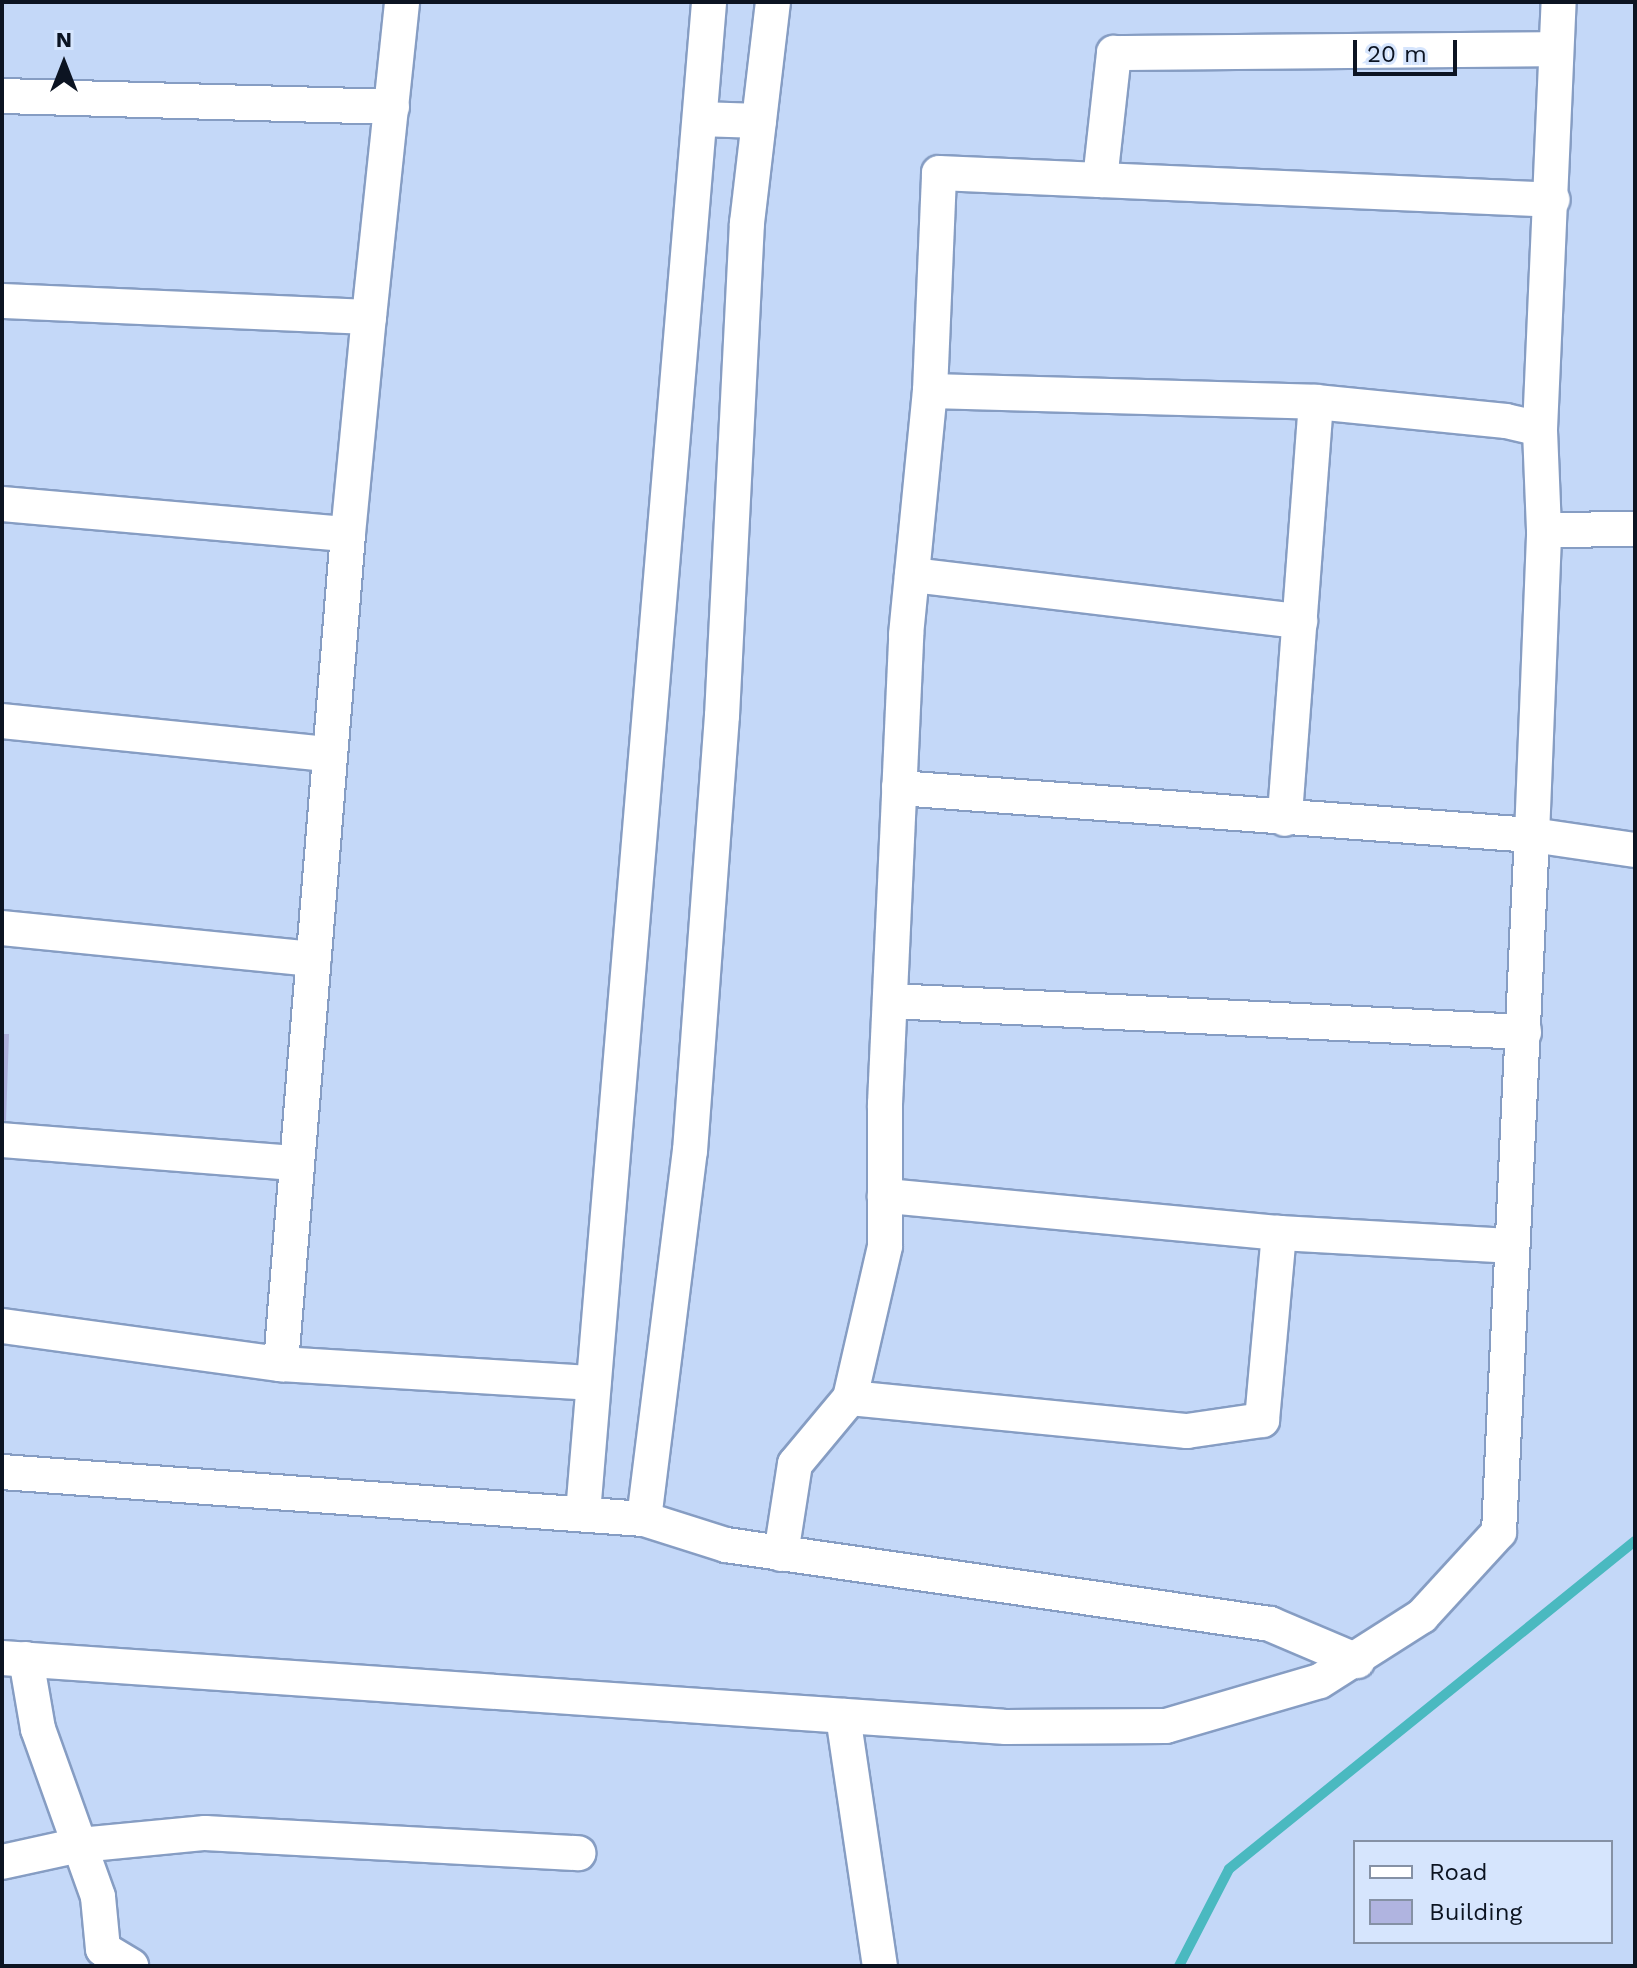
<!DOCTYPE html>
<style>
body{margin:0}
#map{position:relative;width:1637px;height:1968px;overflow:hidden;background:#c4d8f8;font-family:"Work Sans",sans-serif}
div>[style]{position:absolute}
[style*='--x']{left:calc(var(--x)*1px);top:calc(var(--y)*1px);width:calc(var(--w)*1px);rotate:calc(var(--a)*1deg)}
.stream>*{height:10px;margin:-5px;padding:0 5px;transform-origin:5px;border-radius:5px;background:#4ab9c0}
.building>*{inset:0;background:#b0b4e0}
.roads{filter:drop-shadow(2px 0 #869dc3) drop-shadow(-2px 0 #869dc3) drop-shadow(0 2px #869dc3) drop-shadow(0 -2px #869dc3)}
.street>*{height:34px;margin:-17px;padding:0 17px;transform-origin:17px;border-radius:17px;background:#fff}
span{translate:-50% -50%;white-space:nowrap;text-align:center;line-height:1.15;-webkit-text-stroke:6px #d6e5fd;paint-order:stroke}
.frame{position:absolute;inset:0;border:4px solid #0c1422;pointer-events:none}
.legend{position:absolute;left:1353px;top:1840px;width:260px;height:104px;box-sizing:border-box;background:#d6e5fd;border:2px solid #8591a5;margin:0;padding:10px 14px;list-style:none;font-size:24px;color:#0c1422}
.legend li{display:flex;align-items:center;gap:16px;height:40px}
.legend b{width:40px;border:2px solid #8591a5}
.north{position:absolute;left:24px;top:24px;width:80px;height:80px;-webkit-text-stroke:6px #d6e5fd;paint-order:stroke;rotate:0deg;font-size:22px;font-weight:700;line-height:32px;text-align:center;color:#0c1422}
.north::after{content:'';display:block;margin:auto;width:28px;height:36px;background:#0c1422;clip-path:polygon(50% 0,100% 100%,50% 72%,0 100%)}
.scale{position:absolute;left:1353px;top:40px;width:104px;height:36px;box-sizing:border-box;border:4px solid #0c1422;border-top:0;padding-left:10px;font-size:24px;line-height:28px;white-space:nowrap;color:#0c1422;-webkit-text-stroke:6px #d6e5fd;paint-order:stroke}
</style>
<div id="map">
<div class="stream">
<div style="--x:1179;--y:1966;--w:109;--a:-62.7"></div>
<div style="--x:1229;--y:1869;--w:522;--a:-38.93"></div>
</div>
<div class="building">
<div style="clip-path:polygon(2px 1034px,9px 1034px,6px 1121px,2px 1120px)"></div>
</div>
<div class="roads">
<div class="street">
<div style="--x:2;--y:96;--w:390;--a:1.6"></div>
<div style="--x:700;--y:119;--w:59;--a:1.9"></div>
<div style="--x:1100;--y:180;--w:453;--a:2.5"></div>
<div style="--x:2;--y:301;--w:367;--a:2.5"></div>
<div style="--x:369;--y:317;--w:317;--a:-84"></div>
<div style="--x:930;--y:391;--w:386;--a:1.6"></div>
<div style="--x:1316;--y:402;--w:418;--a:94.3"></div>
<div style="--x:1316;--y:402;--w:191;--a:5.7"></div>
<div style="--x:1506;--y:421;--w:35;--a:13"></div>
<div style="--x:2;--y:504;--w:347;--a:5"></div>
<div style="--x:348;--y:534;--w:218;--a:-84.5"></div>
<div style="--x:1544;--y:530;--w:91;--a:-0.6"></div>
<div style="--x:348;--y:534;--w:833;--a:94.62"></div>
<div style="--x:281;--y:1364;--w:313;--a:3.5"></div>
<div style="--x:912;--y:575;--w:391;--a:6.8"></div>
<div style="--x:2;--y:721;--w:329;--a:5.8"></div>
<div style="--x:899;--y:788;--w:635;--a:4.25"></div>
<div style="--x:1532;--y:835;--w:104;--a:8.3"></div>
<div style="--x:2;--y:928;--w:313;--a:5.7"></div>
<div style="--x:890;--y:1001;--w:635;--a:2.8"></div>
<div style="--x:2;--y:1140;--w:295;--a:4.5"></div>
<div style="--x:1279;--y:1233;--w:232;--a:3.2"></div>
<div style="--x:2;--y:1326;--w:282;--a:7.8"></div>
<div style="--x:850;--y:1398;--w:339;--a:5.6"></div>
<div style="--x:1187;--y:1431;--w:76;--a:-8.3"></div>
<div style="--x:1262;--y:1420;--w:188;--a:-84.8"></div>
<div style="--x:1279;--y:1233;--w:396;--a:-174.6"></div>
<div style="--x:2;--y:1472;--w:644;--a:4.19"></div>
<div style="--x:644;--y:1519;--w:86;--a:17.6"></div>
<div style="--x:726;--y:1545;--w:550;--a:8.26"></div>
<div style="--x:1270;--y:1624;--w:95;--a:23"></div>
<div style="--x:583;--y:1513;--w:1516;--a:-85.23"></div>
<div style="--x:644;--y:1519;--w:371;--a:-82.9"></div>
<div style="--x:690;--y:1151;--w:436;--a:-85.8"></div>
<div style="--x:722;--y:716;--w:494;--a:-87.1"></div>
<div style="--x:747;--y:223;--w:223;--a:-83.3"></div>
<div style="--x:781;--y:1554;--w:91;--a:-81.2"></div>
<div style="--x:795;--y:1464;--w:86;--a:-50.2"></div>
<div style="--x:850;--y:1398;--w:156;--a:-77"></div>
<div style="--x:885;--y:1246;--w:142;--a:-90"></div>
<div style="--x:885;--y:1104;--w:469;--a:-87.4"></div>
<div style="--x:906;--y:635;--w:245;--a:-84.4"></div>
<div style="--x:930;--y:391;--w:218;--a:-87.6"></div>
<div style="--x:939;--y:173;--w:161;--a:2.5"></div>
<div style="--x:1100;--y:180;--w:128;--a:-83.7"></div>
<div style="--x:1114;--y:53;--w:441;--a:-0.5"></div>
<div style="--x:2;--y:1658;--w:1006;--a:3.93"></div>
<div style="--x:1006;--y:1727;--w:160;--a:-0.4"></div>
<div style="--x:1166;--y:1726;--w:160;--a:-16.3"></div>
<div style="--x:1320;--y:1681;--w:121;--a:-32.5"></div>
<div style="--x:1422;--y:1616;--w:114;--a:-47.5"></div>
<div style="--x:1499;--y:1532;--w:698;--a:-87.29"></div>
<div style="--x:1532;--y:835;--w:305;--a:-87.7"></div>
<div style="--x:1544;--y:530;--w:101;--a:-92.3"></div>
<div style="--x:1540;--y:429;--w:427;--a:-87.5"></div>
<div style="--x:26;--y:1659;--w:71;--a:80.3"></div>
<div style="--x:38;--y:1729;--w:178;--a:70.3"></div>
<div style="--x:98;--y:1897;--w:52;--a:84.5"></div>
<div style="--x:103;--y:1949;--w:33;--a:31"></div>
<div style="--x:843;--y:1716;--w:253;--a:81.6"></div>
<div style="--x:2;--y:1862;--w:80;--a:-12.3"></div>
<div style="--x:80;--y:1845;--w:126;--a:-5.5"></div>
<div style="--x:205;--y:1833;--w:374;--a:3.1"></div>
</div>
</div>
<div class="frame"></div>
<ul class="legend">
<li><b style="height:10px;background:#fff"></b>Road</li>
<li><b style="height:22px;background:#b0b4e0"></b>Building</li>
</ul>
<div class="north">N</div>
<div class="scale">20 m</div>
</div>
